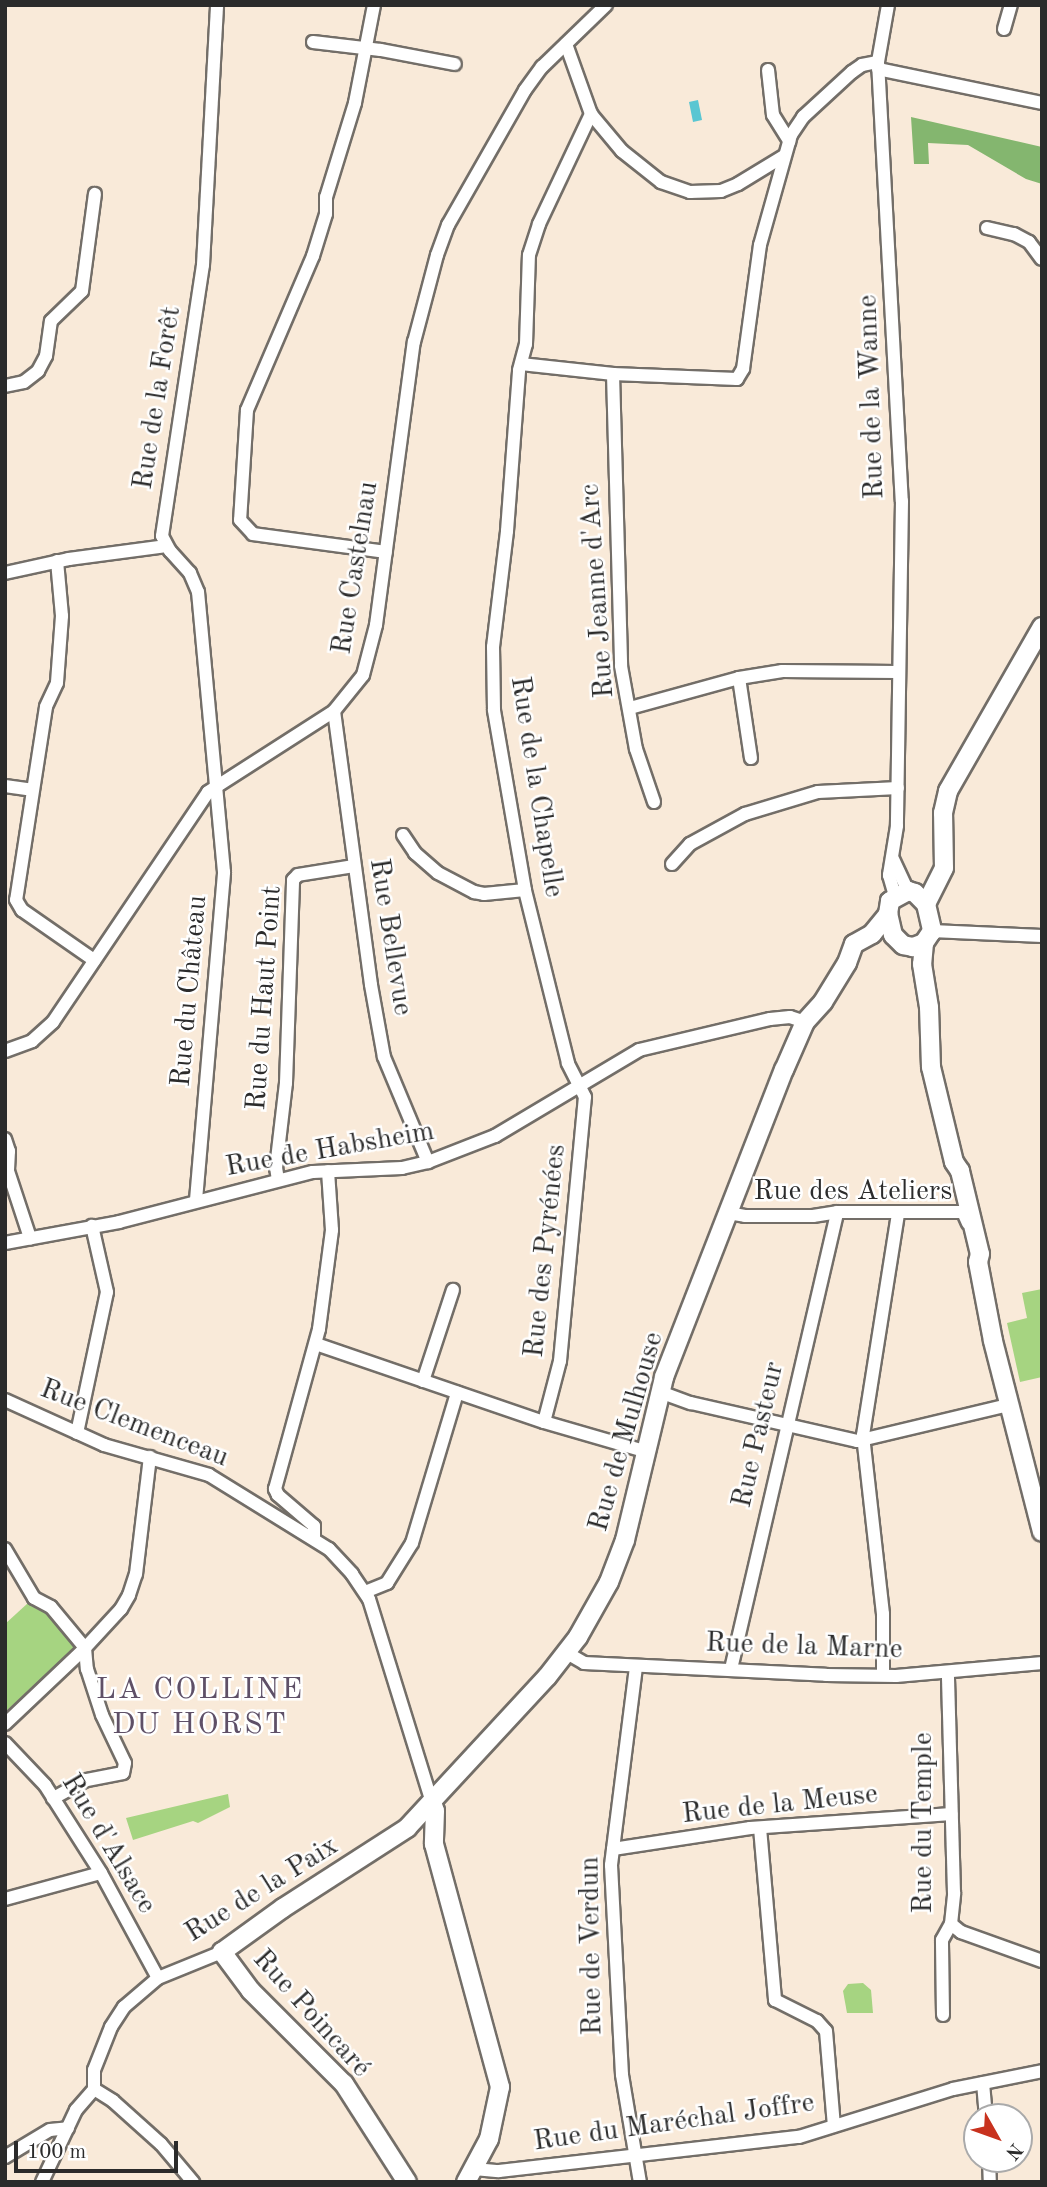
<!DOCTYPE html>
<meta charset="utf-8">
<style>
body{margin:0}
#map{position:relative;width:1047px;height:2187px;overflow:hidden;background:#f9ead9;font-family:"Old Standard TT",serif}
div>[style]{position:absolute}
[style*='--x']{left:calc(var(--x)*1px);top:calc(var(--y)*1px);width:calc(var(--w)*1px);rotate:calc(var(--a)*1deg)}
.green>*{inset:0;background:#a6d481}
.forest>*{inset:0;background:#84b66f}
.water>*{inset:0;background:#5ac6d2}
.roads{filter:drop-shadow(2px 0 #736e68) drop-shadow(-2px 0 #736e68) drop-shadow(0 2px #736e68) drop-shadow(0 -2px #736e68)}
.street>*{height:12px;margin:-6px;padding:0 6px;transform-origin:6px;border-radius:6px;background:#fff}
.secondary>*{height:18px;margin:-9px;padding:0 9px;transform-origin:9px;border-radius:9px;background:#fff}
span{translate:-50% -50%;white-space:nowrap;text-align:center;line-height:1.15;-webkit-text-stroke:5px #fff;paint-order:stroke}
.street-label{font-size:28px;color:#2b2b2b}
.neighbourhood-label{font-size:30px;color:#5f5067;letter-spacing:2px}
.frame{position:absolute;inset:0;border:7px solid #2b2b2b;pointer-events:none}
.north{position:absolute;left:963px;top:2103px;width:70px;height:70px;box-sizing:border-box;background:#fff;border:2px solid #aaa;border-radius:50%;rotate:130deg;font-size:19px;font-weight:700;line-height:28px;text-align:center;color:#2b2b2b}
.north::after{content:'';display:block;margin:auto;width:24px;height:32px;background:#c8321e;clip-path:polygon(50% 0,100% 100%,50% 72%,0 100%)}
.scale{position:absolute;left:14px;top:2141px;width:164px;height:32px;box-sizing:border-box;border:4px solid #2b2b2b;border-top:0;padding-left:9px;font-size:21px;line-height:24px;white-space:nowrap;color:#2b2b2b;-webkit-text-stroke:5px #fff;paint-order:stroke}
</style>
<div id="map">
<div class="green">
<div style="clip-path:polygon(1042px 1289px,1042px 1377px,1020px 1382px,1007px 1323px,1027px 1318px,1022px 1293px)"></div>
<div style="clip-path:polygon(28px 1603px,42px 1609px,77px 1647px,5px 1712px,5px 1624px)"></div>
<div style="clip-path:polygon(228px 1794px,230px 1807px,198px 1823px,193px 1821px,133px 1840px,126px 1818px)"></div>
<div style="clip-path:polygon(863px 1983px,871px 1990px,873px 2013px,847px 2013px,843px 1991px,848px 1984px)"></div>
</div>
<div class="forest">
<div style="clip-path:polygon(911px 117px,1042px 147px,1042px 184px,1026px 179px,968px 145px,928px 143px,929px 164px,914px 164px)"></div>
</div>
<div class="water">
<div style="clip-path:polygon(698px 100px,702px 120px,693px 122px,689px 102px)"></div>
</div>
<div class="roads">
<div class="street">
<div style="--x:374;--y:5;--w:100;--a:101"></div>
<div style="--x:355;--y:103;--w:98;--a:107.1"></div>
<div style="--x:326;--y:197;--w:17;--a:90"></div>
<div style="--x:326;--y:214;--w:44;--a:107.2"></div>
<div style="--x:313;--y:256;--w:168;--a:113.2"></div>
<div style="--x:247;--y:410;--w:110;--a:93.6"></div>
<div style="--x:240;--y:520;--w:19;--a:47"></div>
<div style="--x:253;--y:534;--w:134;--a:7.7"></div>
<div style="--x:888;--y:5;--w:58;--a:100"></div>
<div style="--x:878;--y:62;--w:440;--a:86.9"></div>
<div style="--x:902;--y:501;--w:325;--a:90.9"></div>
<div style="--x:897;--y:826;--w:50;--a:99.3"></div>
<div style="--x:889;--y:875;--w:22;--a:74"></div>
<div style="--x:1004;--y:29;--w:25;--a:-74"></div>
<div style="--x:313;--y:42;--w:68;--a:6.7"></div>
<div style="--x:381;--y:50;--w:75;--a:10.7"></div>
<div style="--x:566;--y:44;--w:74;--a:70.3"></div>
<div style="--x:591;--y:114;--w:48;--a:50"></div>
<div style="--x:622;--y:151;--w:50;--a:38.5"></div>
<div style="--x:661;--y:182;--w:31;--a:19"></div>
<div style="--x:690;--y:192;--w:31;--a:-2"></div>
<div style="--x:721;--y:191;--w:18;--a:-22"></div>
<div style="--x:738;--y:184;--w:54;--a:-31.3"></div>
<div style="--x:878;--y:69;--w:167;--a:11.7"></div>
<div style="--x:768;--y:70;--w:45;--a:83.7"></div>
<div style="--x:773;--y:115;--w:31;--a:58"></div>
<div style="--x:987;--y:228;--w:28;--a:13"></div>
<div style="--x:1014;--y:234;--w:17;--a:28"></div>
<div style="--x:1029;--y:242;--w:21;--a:53"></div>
<div style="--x:521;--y:364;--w:93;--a:6.2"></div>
<div style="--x:613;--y:374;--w:124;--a:2.3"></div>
<div style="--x:737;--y:379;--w:12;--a:-59"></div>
<div style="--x:743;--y:369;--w:125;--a:-82.2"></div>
<div style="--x:760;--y:245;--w:114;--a:-74.3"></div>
<div style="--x:791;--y:135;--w:22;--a:-56"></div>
<div style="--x:803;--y:117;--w:67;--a:-42.6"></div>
<div style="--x:852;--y:72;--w:12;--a:-35"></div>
<div style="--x:862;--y:65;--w:16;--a:-11"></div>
<div style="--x:613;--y:374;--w:292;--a:88.4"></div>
<div style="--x:621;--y:666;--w:84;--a:79.8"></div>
<div style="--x:636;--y:749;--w:56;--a:71.2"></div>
<div style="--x:5;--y:386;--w:19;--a:-12"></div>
<div style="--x:24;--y:382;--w:18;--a:-38"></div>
<div style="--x:38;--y:371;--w:17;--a:-62"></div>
<div style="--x:46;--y:356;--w:35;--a:-82"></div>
<div style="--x:51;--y:321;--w:43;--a:-44.1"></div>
<div style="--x:82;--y:291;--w:98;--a:-82.4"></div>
<div style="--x:57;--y:561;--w:55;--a:84.8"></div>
<div style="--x:62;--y:616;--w:67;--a:94.3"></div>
<div style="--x:57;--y:683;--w:26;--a:115"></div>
<div style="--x:46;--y:707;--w:195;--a:98.8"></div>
<div style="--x:16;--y:900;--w:12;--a:59"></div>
<div style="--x:22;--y:910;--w:88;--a:34.8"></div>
<div style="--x:5;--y:573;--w:66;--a:-12.3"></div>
<div style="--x:69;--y:559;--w:98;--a:-7.6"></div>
<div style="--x:739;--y:678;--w:81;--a:81.5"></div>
<div style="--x:630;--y:708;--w:113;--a:-15.4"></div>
<div style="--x:739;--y:678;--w:44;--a:-9.2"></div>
<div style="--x:782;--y:671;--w:115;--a:0.5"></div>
<div style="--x:334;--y:711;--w:276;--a:82.3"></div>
<div style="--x:371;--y:985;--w:73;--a:79.8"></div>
<div style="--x:384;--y:1057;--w:114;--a:67.3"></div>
<div style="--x:5;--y:786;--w:27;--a:8"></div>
<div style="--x:403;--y:835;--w:22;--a:56"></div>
<div style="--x:415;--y:853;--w:30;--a:41"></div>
<div style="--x:438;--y:873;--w:41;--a:27.8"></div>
<div style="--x:474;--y:892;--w:10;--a:11"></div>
<div style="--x:484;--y:894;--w:41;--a:-5.6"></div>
<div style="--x:893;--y:859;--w:35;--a:65"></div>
<div style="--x:672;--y:864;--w:27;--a:-48"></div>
<div style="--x:690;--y:844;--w:63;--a:-28.6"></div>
<div style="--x:745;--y:814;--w:76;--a:-16.8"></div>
<div style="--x:818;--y:792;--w:80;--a:-2.9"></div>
<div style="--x:932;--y:931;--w:110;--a:2.6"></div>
<div style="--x:5;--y:1051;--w:29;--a:-20"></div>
<div style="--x:32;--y:1041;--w:28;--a:-42"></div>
<div style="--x:53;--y:1022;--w:277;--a:-56"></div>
<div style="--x:208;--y:792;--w:150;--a:-32.7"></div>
<div style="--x:334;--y:711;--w:46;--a:-51.1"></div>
<div style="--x:363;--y:675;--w:52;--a:-75.4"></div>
<div style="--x:376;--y:625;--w:286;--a:-82.4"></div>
<div style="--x:414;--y:342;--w:90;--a:-75.2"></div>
<div style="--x:437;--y:255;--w:32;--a:-70"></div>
<div style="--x:448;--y:225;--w:155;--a:-60.3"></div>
<div style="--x:525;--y:90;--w:29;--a:-54"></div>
<div style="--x:542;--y:67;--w:89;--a:-44.1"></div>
<div style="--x:5;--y:1139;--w:13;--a:72"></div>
<div style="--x:9;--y:1151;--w:20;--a:93"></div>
<div style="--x:8;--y:1171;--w:71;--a:71.8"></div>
<div style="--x:278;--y:1180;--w:12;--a:-99"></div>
<div style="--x:276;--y:1168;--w:86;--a:-83.3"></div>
<div style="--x:286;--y:1083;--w:203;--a:-88"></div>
<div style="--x:293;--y:880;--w:7;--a:-45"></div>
<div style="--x:298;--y:875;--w:57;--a:-9.1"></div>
<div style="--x:196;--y:1200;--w:329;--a:-85.1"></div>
<div style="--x:224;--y:872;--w:281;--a:-95.3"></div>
<div style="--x:198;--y:592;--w:21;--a:-113"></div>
<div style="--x:190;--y:573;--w:30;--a:-132"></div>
<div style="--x:170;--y:551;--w:17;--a:-118"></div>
<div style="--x:162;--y:536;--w:274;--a:-81.4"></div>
<div style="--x:203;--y:265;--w:260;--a:-86.9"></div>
<div style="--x:728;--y:1213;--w:17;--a:10"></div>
<div style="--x:745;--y:1216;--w:68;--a:0"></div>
<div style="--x:813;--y:1216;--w:24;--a:-9"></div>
<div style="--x:837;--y:1212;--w:126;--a:0"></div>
<div style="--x:963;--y:1212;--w:12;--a:66"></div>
<div style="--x:5;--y:1243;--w:116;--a:-10.4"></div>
<div style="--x:119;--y:1222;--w:200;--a:-14.5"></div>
<div style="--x:313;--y:1172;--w:89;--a:-2.6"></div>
<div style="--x:402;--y:1168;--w:27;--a:-13"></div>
<div style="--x:428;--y:1162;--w:72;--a:-21.2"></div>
<div style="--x:495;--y:1136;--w:168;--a:-30.8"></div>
<div style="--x:639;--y:1050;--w:135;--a:-13.3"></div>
<div style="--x:770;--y:1019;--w:20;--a:-6"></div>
<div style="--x:790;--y:1017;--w:16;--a:18"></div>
<div style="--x:316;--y:1344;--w:241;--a:18.9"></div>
<div style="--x:544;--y:1422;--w:107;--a:16.2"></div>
<div style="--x:423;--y:1381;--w:96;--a:-71.8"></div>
<div style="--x:660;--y:1392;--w:33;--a:20"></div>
<div style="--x:691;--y:1403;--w:170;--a:12.9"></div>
<div style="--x:857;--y:1441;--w:155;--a:-13.4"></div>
<div style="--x:5;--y:1400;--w:109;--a:24.4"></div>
<div style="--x:104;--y:1445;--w:109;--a:15.9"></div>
<div style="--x:209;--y:1475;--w:141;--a:31.7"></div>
<div style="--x:329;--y:1549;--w:34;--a:47"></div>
<div style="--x:352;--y:1574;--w:30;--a:56"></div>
<div style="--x:369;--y:1599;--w:213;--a:72.8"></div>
<div style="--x:544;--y:1422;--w:63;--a:-75.3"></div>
<div style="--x:560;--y:1361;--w:265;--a:-84.6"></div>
<div style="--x:585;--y:1097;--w:38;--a:-117"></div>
<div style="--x:568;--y:1063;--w:178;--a:-104"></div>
<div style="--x:525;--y:890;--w:183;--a:-99.8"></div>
<div style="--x:494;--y:710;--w:63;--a:-90.9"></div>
<div style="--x:493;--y:647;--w:117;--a:-83.1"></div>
<div style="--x:507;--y:531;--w:161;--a:-85.7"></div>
<div style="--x:519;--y:370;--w:27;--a:-75"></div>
<div style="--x:526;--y:344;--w:89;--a:-88.1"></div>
<div style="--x:529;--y:255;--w:33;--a:-72"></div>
<div style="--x:539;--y:224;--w:122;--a:-64.7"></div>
<div style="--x:77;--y:1433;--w:144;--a:-78"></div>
<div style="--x:107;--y:1292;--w:68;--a:-102.8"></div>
<div style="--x:314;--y:1538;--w:12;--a:-90"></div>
<div style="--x:314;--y:1526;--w:48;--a:-139.3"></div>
<div style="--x:278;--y:1495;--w:7;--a:-117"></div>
<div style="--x:275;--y:1489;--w:166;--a:-74.6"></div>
<div style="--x:319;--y:1329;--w:100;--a:-82.5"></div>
<div style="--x:332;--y:1230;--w:59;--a:-93.9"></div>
<div style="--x:5;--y:1549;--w:57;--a:59.4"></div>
<div style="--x:34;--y:1598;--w:19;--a:28"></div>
<div style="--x:51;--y:1607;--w:53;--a:50.3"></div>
<div style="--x:85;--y:1648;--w:21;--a:85"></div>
<div style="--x:87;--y:1669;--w:48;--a:71.9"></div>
<div style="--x:102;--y:1715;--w:53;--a:64.4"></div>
<div style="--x:125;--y:1763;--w:10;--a:101"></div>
<div style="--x:123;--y:1773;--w:38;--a:169"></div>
<div style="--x:86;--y:1780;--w:38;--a:151"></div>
<div style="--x:365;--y:1592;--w:24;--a:-22"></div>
<div style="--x:387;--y:1583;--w:47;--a:-58"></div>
<div style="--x:412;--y:1543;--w:157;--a:-73.3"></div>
<div style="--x:567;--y:1653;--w:20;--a:30"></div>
<div style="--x:584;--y:1663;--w:242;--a:2.8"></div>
<div style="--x:826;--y:1675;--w:70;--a:0.8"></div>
<div style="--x:896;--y:1676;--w:147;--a:-5.1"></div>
<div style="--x:636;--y:1667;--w:200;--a:97.2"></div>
<div style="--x:611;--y:1865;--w:210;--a:87"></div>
<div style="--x:622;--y:2075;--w:109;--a:80.5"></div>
<div style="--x:731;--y:1669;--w:469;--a:-76.9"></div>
<div style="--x:883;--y:1675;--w:61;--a:-90"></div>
<div style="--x:883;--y:1614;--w:180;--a:-96.4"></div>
<div style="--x:863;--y:1435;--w:225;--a:-81"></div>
<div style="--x:5;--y:1724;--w:110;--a:-43.5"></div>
<div style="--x:85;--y:1648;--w:53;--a:-47.3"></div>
<div style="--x:121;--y:1609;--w:16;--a:-60"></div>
<div style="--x:129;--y:1595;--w:22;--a:-72"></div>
<div style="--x:136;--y:1574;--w:118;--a:-83.2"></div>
<div style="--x:5;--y:1743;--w:58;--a:46.4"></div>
<div style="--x:45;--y:1785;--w:104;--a:57.5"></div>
<div style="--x:101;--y:1873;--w:119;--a:61.5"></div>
<div style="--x:760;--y:1828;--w:173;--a:85"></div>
<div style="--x:775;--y:2000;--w:47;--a:26.6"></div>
<div style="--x:817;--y:2021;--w:13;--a:48"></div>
<div style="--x:826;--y:2031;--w:95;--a:85.2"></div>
<div style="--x:613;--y:1849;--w:139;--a:-8.7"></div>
<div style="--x:750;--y:1828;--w:202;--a:-4"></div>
<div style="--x:5;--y:1899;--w:99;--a:-15.2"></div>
<div style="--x:951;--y:1924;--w:13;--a:39"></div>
<div style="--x:961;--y:1932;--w:86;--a:19.7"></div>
<div style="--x:943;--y:2015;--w:75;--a:-90.8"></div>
<div style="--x:942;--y:1940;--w:18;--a:-61"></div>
<div style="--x:951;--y:1924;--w:31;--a:-84"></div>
<div style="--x:954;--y:1893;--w:221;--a:-91.6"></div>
<div style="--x:983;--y:2083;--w:34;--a:85"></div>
<div style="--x:94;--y:2089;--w:19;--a:-90"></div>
<div style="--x:94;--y:2070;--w:46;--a:-68.4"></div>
<div style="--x:111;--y:2027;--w:24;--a:-57"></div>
<div style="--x:124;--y:2007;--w:45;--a:-40.5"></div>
<div style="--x:158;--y:1978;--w:69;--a:-22.1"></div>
<div style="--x:94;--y:2089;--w:22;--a:32"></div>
<div style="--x:113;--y:2101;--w:64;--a:41.9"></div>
<div style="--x:161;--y:2144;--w:50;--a:49.9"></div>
<div style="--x:5;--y:2157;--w:52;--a:-31"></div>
<div style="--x:50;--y:2130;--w:18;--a:-6"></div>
<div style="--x:989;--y:2159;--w:23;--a:88"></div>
<div style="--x:474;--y:2169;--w:25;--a:5"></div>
<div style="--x:499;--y:2171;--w:302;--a:-6.5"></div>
<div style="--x:799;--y:2137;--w:161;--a:-17.3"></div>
<div style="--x:953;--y:2089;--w:91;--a:-11.4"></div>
<div style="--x:42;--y:2182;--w:80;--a:-64.7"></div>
<div style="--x:76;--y:2110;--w:28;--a:-49"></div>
</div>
<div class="secondary">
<div style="--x:908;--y:891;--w:7;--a:16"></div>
<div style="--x:915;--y:893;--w:16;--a:45"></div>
<div style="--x:926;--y:904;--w:28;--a:77"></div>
<div style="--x:932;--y:931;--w:14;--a:124"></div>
<div style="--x:924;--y:943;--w:12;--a:160"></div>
<div style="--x:913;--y:947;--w:10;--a:-169"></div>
<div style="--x:903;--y:945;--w:14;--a:-135"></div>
<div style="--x:893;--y:935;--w:22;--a:-103"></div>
<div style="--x:888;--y:914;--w:13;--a:-81"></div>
<div style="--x:890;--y:901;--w:21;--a:-29"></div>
<div style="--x:926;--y:904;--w:40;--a:-63.4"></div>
<div style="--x:944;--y:868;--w:55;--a:-91"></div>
<div style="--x:943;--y:813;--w:23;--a:-77"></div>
<div style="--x:948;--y:791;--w:189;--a:-60.2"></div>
<div style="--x:924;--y:943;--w:21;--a:95"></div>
<div style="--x:922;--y:964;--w:44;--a:80.8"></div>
<div style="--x:929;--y:1007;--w:60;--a:88.1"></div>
<div style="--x:931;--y:1067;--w:98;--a:76.4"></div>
<div style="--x:954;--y:1162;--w:11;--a:56"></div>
<div style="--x:960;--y:1171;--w:85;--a:76.5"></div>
<div style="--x:980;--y:1254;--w:8;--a:104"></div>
<div style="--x:978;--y:1262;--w:80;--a:79.2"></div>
<div style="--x:993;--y:1341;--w:197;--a:75.6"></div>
<div style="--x:432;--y:1802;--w:9;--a:72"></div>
<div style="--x:435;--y:1811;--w:33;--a:92"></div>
<div style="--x:434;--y:1844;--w:252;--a:74.8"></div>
<div style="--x:500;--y:2087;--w:53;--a:101.9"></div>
<div style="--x:489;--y:2139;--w:49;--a:118.1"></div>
<div style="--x:407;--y:2182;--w:117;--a:-122.7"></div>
<div style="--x:344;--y:2084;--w:132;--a:-135"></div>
<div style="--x:251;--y:1991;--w:49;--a:-126.6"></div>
<div style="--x:222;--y:1952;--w:75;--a:-35.8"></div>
<div style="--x:283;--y:1908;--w:148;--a:-32.8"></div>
<div style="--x:407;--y:1828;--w:206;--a:-47.2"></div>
<div style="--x:547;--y:1677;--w:51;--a:-52.2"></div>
<div style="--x:578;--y:1637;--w:63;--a:-60.6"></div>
<div style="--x:609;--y:1582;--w:45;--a:-69.1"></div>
<div style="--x:625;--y:1540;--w:168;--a:-76.5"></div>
<div style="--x:664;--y:1377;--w:330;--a:-68.7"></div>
<div style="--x:784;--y:1070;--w:52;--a:-66.4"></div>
<div style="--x:805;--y:1022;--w:27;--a:-48"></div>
<div style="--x:823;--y:1002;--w:46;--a:-58.4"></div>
<div style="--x:847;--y:963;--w:20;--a:-70"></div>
<div style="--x:854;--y:944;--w:21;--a:-29"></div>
<div style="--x:872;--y:934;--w:26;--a:-51"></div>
</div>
</div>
<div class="street-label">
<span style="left:872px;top:397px;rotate:-92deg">Rue de la Wanne</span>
<span style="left:158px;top:398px;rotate:-81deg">Rue de la Forêt</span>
<span style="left:356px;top:568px;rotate:-81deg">Rue Castelnau</span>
<span style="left:598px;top:591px;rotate:-94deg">Rue Jeanne d'Arc</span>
<span style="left:536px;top:787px;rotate:81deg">Rue de la Chapelle</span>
<span style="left:390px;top:937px;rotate:81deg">Rue Bellevue</span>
<span style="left:190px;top:991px;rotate:-85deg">Rue du Château</span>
<span style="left:265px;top:998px;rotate:-86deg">Rue du Haut Point</span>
<span style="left:330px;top:1150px;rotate:-10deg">Rue de Habsheim</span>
<span style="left:853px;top:1192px">Rue des Ateliers</span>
<span style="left:546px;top:1251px;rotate:-84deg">Rue des Pyrénées</span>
<span style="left:134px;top:1424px;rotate:21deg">Rue Clemenceau</span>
<span style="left:627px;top:1432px;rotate:-74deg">Rue de Mulhouse</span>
<span style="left:759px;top:1435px;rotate:-77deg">Rue Pasteur</span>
<span style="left:804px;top:1647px;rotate:2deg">Rue de la Marne</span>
<span style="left:780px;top:1805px;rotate:-6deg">Rue de la Meuse</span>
<span style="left:924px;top:1823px;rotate:-90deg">Rue du Temple</span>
<span style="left:108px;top:1844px;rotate:59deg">Rue d'Alsace</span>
<span style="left:262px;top:1890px;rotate:-32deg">Rue de la Paix</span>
<span style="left:592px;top:1946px;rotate:-91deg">Rue de Verdun</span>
<span style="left:311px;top:2014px;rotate:48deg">Rue Poincaré</span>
<span style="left:674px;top:2123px;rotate:-8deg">Rue du Maréchal Joffre</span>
</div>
<div class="neighbourhood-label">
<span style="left:200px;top:1707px">LA COLLINE<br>DU HORST</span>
</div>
<div class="frame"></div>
<div class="north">N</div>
<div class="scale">100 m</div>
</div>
